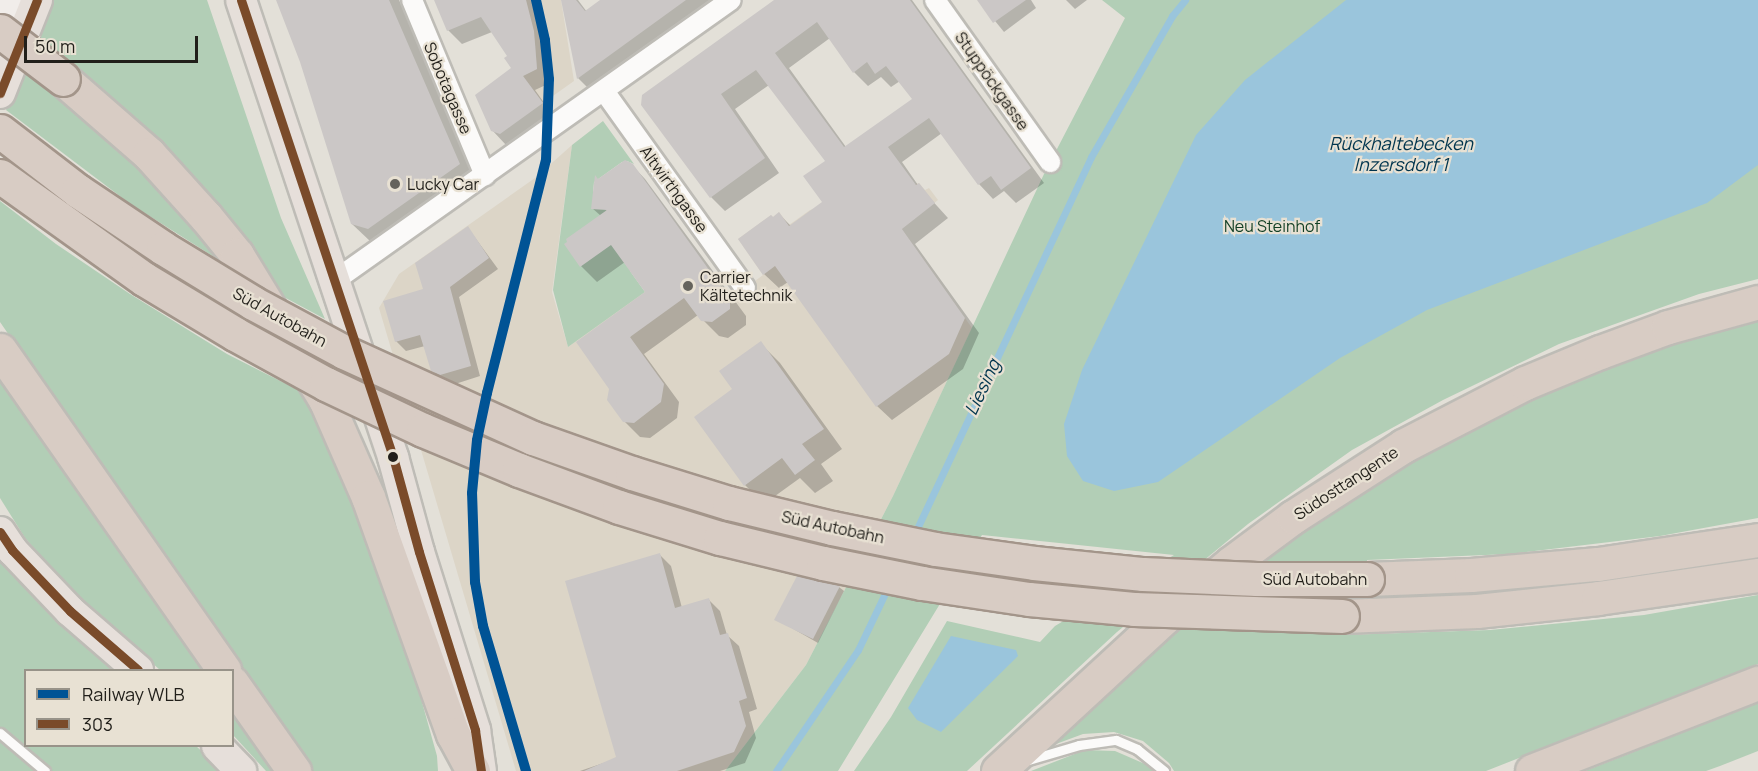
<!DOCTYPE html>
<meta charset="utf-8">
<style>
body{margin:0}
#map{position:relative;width:1758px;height:771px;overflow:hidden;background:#e3e0d8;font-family:Manrope,sans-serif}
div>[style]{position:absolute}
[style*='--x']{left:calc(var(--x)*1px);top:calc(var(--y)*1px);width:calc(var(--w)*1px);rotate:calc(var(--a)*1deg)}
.built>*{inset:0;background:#dcd5c7}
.green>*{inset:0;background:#b2ceb6}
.water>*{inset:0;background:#9ac5dc}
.shadow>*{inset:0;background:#0003}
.stream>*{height:7px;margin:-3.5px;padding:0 3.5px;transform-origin:3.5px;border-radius:3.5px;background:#9ac5dc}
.building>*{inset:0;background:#cbc7c6}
.roads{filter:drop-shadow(2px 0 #bebcb6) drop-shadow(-2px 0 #bebcb6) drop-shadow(0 2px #bebcb6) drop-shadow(0 -2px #bebcb6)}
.lane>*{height:9px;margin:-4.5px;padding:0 4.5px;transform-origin:4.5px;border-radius:4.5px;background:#fbfaf9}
.street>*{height:20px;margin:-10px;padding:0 10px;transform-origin:10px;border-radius:10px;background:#fbfaf9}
.secondary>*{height:27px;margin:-13.5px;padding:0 13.5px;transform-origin:13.5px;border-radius:13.5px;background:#f1edea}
.primary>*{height:30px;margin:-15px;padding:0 15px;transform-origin:15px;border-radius:15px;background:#e6dfda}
.highway>*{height:33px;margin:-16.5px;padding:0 16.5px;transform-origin:16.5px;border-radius:16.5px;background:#d8ccc4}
.bridges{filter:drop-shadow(2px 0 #a3958a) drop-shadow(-2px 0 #a3958a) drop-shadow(0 2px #a3958a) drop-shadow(0 -2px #a3958a)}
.highway-bridge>*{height:33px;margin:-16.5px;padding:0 16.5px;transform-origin:16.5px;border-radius:16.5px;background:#d8ccc4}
.bus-1>*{height:9px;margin:-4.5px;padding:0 4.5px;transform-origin:4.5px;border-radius:4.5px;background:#7a4b2a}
.rail-1>*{height:10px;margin:-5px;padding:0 5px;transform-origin:5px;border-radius:5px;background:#005395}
.dots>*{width:16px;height:16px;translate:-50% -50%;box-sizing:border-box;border:3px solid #e8e1d3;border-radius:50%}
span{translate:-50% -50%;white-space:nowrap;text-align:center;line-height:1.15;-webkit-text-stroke:4.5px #e8e1d3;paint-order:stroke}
.street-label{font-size:16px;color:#211f1a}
.poi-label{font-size:16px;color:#211f1a}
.left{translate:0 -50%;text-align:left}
.park-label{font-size:16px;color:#113f24}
.water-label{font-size:18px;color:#00354e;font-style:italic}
.legend{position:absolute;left:24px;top:669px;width:210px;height:78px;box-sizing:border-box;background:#e8e1d3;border:2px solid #989389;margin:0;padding:8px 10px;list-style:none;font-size:18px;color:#211f1a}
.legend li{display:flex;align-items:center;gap:12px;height:30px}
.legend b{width:30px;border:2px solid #989389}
.scale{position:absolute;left:24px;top:36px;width:174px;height:27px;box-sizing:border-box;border:3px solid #211f1a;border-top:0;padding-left:8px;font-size:18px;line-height:21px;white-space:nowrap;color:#211f1a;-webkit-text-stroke:4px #e8e1d3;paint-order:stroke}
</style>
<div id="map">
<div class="built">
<div style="clip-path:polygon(526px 0,561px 0,574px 81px,543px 103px,523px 76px,537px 69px,535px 42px)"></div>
<div style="clip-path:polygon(572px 145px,552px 292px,568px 347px,697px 254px,731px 299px,763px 275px,738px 239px,771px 215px,773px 217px,779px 212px,789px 225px,810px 210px,919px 183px,925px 190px,929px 188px,938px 200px,902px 229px,972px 328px,893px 496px,806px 665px,725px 771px,516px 771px,379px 308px,399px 274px,535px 178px)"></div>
</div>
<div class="green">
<div style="clip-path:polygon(52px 0,207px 0,281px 218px,325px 319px,282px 296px,265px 265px,216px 202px,174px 157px,36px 34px)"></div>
<div style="clip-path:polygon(1102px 0,1758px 0,1758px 279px,1699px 294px,1559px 344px,1443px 400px,1352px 450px,1248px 524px,1117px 632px,967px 771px,854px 771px,891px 717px,947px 621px,1040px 642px,1055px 626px,1174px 555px,982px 535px,838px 771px,725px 771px,806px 665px,893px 496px,1044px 174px,1125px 18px)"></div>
<div style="clip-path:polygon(23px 70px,128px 155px,233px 269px,129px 203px,6px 110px)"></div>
<div style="clip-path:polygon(603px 121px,634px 164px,627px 161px,622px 162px,594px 182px,593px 192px,641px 260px,630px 271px,645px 292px,568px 347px,553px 290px,572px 145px)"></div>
<div style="clip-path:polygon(0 201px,56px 244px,130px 294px,227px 354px,310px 396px,353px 494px,408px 652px,437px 756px,438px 771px,309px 771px,0 322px)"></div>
<div style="clip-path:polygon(1758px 318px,1758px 518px,1660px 536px,1509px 554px,1367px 560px,1367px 597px,1342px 598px,1343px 635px,1490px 630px,1644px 615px,1758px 595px,1758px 664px,1486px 771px,1174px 771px,1169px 763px,1143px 741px,1114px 732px,1083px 734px,1056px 744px,1054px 741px,1071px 724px,1256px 563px,1334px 506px,1416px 456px,1493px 415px,1573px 379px,1659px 347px)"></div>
<div style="clip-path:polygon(0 381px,208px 670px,160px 670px,72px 591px,25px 538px,0 498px)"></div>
<div style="clip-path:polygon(0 555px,62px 626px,113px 670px,26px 670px,26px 746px,196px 746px,223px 771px,0 771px)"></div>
<div style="clip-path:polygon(1758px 703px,1758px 751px,1720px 766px,1706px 771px,1585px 771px)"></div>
<div style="clip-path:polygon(232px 705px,280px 771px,266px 771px,233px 735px)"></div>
<div style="clip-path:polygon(1085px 750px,1115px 751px,1145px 764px,1153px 771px,1031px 771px)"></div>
</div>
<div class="water">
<div style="clip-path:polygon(1346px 0,1758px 0,1758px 165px,1707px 203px,1427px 310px,1340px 358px,1158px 482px,1114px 491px,1083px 481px,1067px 456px,1064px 424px,1082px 370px,1196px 135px,1245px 80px)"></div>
<div style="clip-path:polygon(951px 636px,1016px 650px,1018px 656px,941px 732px,917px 720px,908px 708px)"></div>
</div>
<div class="shadow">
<div style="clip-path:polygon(277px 0,399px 0,478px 182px,387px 247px,371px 242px,352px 224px,301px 62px)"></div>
<div style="clip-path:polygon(435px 0,533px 0,548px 46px,550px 83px,535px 90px,555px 118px,515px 147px,506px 145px,492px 130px,513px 68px,510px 56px,492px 32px,462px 44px,448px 30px)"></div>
<div style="clip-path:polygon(562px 0,578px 0,587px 12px,602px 0,718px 0,591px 91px,578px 78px)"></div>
<div style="clip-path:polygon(evenodd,776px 0,912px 0,1044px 183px,1016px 203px,1004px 191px,993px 199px,979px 184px,942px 133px,902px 162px,918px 185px,948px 218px,915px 244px,979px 333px,963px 369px,892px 420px,877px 406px,788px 282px,779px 288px,764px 274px,773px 219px,779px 214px,791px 226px,825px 202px,827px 161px,769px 85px,735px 109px,779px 173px,725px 211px,711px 197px,642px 104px,776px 0,830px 38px,854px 72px,868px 86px,881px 77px,891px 87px,900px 81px,914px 99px,846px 147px,789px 68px,830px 38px)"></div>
<div style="clip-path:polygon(978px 0,1031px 0,1036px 8px,1004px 32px)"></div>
<div style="clip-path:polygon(1066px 0,1087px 0,1075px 9px)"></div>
<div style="clip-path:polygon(629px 162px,645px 179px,746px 316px,746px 325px,728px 338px,719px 336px,698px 315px,644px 354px,679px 402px,677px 418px,650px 438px,640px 437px,624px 421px,611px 388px,647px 292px,625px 262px,597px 282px,581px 266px,601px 216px,592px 208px,598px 181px)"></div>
<div style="clip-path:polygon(468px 228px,498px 269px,459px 297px,480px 376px,452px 385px,443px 381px,432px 370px,425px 346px,406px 351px,396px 341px,425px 290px)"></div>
<div style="clip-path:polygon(760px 343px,780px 363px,842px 449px,821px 464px,833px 481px,815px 493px,800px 478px,764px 504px,745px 485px)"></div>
<div style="clip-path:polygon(660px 555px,671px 566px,682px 608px,709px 600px,720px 611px,727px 635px,739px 646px,757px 709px,749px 712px,756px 738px,745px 763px,720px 771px,580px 771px,618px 758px)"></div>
<div style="clip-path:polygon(839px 587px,844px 591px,818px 643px,776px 619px)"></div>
</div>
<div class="stream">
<div style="--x:914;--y:535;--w:417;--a:-64.9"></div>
<div style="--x:1091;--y:157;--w:163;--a:-60.1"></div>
<div style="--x:1172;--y:16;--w:21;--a:-51"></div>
<div style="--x:776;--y:771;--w:146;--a:-55.9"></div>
<div style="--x:858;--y:650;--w:72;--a:-64.5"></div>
</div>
<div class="building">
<div style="clip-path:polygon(276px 0,389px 0,460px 164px,368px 229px,351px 224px,300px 62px)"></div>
<div style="clip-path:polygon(434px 0,526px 0,534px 31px,537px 69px,523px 76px,543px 103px,500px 134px,491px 131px,475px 95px,511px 68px,504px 58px,507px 56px,481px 17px,447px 31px)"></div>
<div style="clip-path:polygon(561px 0,576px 0,585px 11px,600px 0,686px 0,577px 79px)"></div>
<div style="clip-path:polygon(evenodd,774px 0,910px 0,1031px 168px,1001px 190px,991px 176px,978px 185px,929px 118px,888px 147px,916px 185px,919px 183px,935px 203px,902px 229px,965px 318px,949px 354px,876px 407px,775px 266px,763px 275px,738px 239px,771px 215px,773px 217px,779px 212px,789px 226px,822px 202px,803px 176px,825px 161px,756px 70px,721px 94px,765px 158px,710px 198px,641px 105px,642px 95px,774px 0,817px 22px,853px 73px,867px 62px,875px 74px,886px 66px,912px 99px,844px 147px,775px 53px,817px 22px)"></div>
<div style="clip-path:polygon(977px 0,1026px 0,993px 23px)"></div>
<div style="clip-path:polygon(625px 160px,633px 164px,730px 299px,730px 309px,712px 322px,701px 321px,684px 298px,630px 337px,664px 384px,661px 402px,634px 423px,623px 422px,607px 400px,609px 389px,576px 342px,645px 292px,611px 245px,580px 267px,564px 244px,567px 242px,566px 239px,607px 210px,591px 209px,595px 175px,598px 179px)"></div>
<div style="clip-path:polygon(468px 226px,489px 258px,450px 287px,471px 366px,440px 375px,431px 371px,420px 335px,395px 342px,383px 301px,423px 289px,415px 263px)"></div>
<div style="clip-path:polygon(761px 341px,824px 429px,802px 444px,815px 460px,795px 475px,782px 458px,744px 486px,694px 417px,732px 389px,719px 371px)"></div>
<div style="clip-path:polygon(660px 553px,675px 608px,709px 598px,720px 635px,728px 633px,747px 698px,739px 701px,746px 726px,734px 752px,677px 771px,584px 771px,616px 757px,565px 581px)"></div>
<div style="clip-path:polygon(797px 576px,840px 586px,813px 639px,774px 620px)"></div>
</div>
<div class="roads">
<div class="lane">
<div style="--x:0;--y:733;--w:59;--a:40.2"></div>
<div style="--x:1025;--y:761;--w:56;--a:-16.5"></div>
<div style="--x:1079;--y:745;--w:37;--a:-8"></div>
<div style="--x:1116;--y:740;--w:23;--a:23"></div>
<div style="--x:1137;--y:749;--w:35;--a:39"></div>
</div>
<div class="street">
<div style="--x:412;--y:0;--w:190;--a:67.4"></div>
<div style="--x:935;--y:0;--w:199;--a:54.6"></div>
<div style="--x:604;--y:91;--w:242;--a:54.4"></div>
<div style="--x:334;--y:281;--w:486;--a:-35.3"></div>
</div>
<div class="secondary">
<div style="--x:4;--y:0;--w:37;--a:55"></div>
</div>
<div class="primary">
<div style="--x:241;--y:0;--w:482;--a:71.6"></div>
<div style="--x:393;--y:457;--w:98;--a:74.7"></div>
<div style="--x:419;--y:552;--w:187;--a:72.5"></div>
<div style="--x:475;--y:730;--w:41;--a:81.7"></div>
<div style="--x:0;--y:93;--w:100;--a:-68.3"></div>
<div style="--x:0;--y:532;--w:22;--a:56"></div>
<div style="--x:12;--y:550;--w:84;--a:46.4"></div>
<div style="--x:70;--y:611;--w:90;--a:40.9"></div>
<div style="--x:217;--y:746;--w:35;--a:46"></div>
</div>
<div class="highway">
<div style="--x:63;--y:79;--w:114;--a:41.1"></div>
<div style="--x:149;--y:154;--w:85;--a:47.9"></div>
<div style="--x:206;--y:217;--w:49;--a:50.8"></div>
<div style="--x:237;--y:255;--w:169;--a:58.6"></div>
<div style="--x:325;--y:399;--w:107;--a:66.3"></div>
<div style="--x:368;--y:497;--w:252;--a:70.3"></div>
<div style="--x:453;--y:734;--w:42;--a:61.6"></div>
<div style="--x:0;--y:350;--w:391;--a:55"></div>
<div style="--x:1367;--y:579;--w:104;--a:-2.2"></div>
<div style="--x:1471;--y:575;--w:127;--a:-5"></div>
<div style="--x:1598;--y:564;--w:162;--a:-8.5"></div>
<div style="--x:1342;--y:616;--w:135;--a:-2.1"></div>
<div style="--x:1477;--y:611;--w:122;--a:-6.1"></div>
<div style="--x:1598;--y:598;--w:162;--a:-8.2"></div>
<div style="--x:232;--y:683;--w:108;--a:54.8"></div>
<div style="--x:998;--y:771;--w:227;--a:-42.7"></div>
<div style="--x:1165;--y:617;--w:85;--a:-39.3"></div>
<div style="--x:1231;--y:563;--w:77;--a:-36.6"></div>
<div style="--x:1293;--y:517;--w:131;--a:-32.8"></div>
<div style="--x:1403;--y:446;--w:137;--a:-27.3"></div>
<div style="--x:1525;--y:383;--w:81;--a:-22.5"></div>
<div style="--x:1600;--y:352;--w:72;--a:-20.2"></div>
<div style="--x:1668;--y:327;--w:93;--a:-15.5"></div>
<div style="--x:1532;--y:771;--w:243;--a:-21.3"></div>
</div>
</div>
<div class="bridges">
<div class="highway-bridge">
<div style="--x:0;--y:31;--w:79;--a:37.3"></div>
<div style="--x:0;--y:131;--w:98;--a:37.6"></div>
<div style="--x:78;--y:191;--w:102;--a:33.8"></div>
<div style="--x:163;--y:248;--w:105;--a:31.4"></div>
<div style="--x:253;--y:303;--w:103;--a:28.3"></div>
<div style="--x:344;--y:352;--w:208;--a:24.5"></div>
<div style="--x:533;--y:438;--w:105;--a:19.5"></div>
<div style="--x:632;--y:473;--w:102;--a:17.2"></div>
<div style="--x:729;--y:503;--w:106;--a:13.6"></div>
<div style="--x:832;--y:528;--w:105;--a:11.5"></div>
<div style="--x:935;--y:549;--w:100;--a:8"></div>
<div style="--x:1034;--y:563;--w:110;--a:5.8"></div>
<div style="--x:1143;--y:574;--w:114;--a:2.5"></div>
<div style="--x:1257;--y:579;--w:110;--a:0"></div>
<div style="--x:0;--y:176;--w:177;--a:35.6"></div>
<div style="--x:144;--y:279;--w:106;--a:31.1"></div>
<div style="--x:235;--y:334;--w:104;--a:28.8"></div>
<div style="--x:326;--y:384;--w:107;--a:25.4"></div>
<div style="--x:423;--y:430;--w:104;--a:22.6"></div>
<div style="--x:519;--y:470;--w:107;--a:20.3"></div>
<div style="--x:619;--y:507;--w:106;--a:17.1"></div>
<div style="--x:720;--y:538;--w:106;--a:13.6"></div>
<div style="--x:823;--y:563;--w:101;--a:11.4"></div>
<div style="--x:922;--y:583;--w:108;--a:8.5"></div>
<div style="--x:1029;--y:599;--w:105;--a:5.4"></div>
<div style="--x:1134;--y:609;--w:208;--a:1.9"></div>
</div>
</div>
<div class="bus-1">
<div style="--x:241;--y:0;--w:482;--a:71.6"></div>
<div style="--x:393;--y:457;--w:98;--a:74.7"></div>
<div style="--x:419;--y:552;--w:187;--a:72.5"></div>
<div style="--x:475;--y:730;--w:41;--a:81.7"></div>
<div style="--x:0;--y:93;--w:100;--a:-68.3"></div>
<div style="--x:0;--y:532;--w:22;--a:56"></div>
<div style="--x:12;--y:550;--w:84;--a:46.4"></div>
<div style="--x:70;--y:611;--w:90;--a:40.9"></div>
</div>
<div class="rail-1">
<div style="--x:526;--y:771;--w:151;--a:-106.5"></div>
<div style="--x:483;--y:626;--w:45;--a:-100.3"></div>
<div style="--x:475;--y:582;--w:89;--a:-91.9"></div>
<div style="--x:472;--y:493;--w:53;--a:-84.6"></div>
<div style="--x:477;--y:440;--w:48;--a:-78"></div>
<div style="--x:487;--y:393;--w:240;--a:-75.8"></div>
<div style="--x:546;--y:160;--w:81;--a:-87.9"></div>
<div style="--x:549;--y:79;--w:39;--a:-96"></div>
<div style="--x:545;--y:40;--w:41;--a:-102.7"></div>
</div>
<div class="dots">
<div style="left:395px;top:184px;background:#65635c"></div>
<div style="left:688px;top:286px;background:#65635c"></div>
<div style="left:393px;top:457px;background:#211f1a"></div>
</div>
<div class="street-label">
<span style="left:992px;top:81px;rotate:55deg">Stuppöckgasse</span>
<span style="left:448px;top:88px;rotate:67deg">Sobotagasse</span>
<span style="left:674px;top:189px;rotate:54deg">Altwirthgasse</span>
<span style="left:280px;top:317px;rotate:29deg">Süd Autobahn</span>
<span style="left:1346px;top:483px;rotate:-33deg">Südosttangente</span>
<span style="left:833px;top:527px;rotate:12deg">Süd Autobahn</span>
<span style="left:1315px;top:579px">Süd Autobahn</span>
</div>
<div class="poi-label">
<span class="left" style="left:407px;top:184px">Lucky Car</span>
<span class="left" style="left:700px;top:286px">Carrier<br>Kältetechnik</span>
</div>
<div class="park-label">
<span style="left:1272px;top:226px">Neu Steinhof</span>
</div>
<div class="water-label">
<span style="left:1401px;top:154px">Rückhaltebecken<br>Inzersdorf 1</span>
<span style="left:982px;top:387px;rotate:-65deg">Liesing</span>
</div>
<ul class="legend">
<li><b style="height:8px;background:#005395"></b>Railway WLB</li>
<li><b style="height:8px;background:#7a4b2a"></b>303</li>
</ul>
<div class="scale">50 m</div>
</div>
